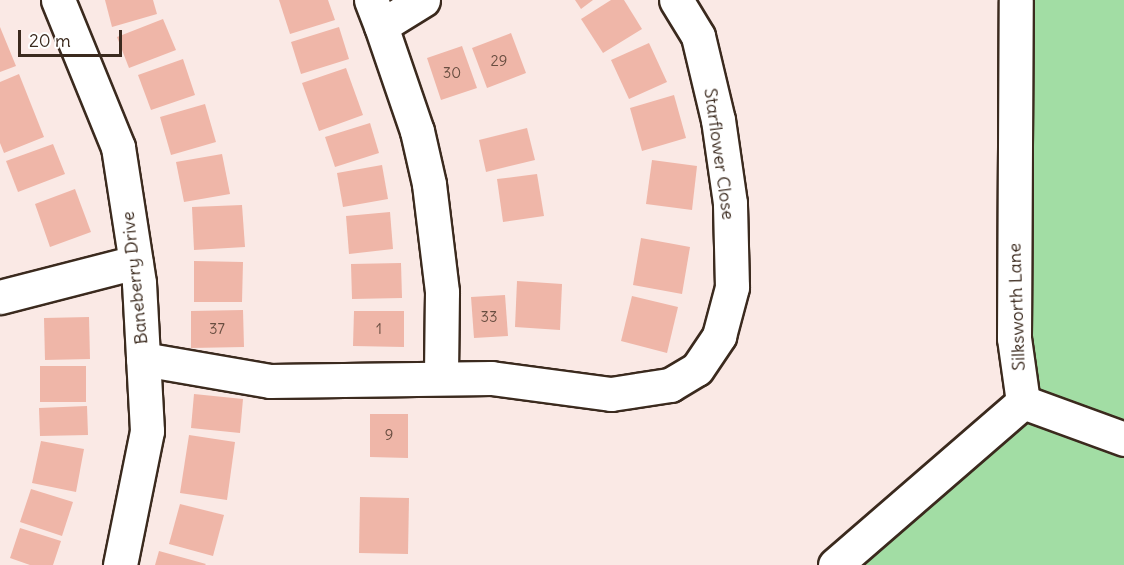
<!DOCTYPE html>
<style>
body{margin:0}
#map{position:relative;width:1124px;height:565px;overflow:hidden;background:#fae9e5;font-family:Delius,sans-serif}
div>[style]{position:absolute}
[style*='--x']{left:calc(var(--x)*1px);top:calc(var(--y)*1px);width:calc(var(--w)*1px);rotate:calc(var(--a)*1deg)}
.green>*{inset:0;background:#a2dda4}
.building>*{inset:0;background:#efb6a8}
.roads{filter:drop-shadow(2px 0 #3b2a1e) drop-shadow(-2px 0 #3b2a1e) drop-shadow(0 2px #3b2a1e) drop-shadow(0 -2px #3b2a1e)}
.minor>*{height:33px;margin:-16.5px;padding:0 16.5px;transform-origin:16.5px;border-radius:16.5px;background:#fff}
span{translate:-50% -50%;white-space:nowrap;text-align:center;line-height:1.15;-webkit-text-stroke:4.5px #fff;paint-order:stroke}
.number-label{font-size:15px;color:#684d40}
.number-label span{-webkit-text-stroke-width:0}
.street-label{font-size:18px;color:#3b2a1e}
.scale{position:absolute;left:18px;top:30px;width:104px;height:27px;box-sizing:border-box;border:3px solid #3b2a1e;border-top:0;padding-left:8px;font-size:18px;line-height:21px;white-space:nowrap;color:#3b2a1e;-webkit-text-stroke:4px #fff;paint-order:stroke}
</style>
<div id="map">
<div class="green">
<div style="clip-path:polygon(1016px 0,1124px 0,1124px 565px,835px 565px,1023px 402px)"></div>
</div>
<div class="building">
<div style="clip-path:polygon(105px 0,153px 0,157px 14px,112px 27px)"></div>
<div style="clip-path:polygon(279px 0,328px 0,335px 20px,290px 34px)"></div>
<div style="clip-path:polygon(575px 0,593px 0,581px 9px)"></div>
<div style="clip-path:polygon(611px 0,624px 0,642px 29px,603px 53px,581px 19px)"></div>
<div style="clip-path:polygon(163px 19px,176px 50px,129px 68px,117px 37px)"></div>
<div style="clip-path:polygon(0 27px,16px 66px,0 72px)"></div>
<div style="clip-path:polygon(339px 27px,349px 59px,301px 74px,291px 42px)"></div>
<div style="clip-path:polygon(511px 33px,526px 73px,487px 88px,472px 48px)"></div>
<div style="clip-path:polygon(649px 43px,667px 82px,629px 99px,611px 60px)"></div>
<div style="clip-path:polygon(462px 46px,477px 88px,441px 100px,427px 58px)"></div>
<div style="clip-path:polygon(183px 59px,195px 95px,151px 110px,138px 75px)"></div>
<div style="clip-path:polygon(346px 68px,363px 115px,319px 131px,302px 83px)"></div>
<div style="clip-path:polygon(19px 74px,44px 137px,4px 153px,0 143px,0 82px)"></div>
<div style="clip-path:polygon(674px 95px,686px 138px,642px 151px,630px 108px)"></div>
<div style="clip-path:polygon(205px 104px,216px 142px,171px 155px,160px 117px)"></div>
<div style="clip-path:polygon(370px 123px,379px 153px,335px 167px,325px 137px)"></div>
<div style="clip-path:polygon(527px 128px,535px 160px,486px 172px,479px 140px)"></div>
<div style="clip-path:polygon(53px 144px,65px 174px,18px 192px,6px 161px)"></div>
<div style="clip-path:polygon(222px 154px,230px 194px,184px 202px,176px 162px)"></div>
<div style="clip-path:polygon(652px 160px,697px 166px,692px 210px,646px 204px)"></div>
<div style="clip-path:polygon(382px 165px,388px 199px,343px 207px,337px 173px)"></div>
<div style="clip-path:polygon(537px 174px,544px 216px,503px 222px,497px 179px)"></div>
<div style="clip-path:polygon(75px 189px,91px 232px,50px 247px,35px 204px)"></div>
<div style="clip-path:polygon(242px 205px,245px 247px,194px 250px,192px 207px)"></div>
<div style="clip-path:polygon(390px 212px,393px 249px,349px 254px,346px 216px)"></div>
<div style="clip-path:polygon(641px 238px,690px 247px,682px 294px,633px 285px)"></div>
<div style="clip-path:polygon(194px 261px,243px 262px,242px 302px,194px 302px)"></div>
<div style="clip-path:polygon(401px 263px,402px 298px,352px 299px,351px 264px)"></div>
<div style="clip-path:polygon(517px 281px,562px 284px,560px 330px,515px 327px)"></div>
<div style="clip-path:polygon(505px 295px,508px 336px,474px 338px,471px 297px)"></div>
<div style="clip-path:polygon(632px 296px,678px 307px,667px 353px,621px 341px)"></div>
<div style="clip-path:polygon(243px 310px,244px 347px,191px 348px,191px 311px)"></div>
<div style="clip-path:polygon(354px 311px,404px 311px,404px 347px,353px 346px)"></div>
<div style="clip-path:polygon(89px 317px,90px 359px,45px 360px,44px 318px)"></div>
<div style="clip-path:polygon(40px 366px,86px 366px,86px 402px,40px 402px)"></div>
<div style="clip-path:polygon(194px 394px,243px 399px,240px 433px,191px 428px)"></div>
<div style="clip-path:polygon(87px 406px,88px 435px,40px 436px,39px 408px)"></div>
<div style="clip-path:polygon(370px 414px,408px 414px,408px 458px,370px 457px)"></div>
<div style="clip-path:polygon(189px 435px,235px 442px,227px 500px,180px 493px)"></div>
<div style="clip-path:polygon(41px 441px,84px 449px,76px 492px,32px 483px)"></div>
<div style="clip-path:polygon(31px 489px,73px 502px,62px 536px,20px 522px)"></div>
<div style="clip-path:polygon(360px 497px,409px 498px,408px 554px,359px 553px)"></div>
<div style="clip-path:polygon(180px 504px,224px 515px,213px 556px,169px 544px)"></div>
<div style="clip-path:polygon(20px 528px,61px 541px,53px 565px,30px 565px,10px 558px)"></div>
<div style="clip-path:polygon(159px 551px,206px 564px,205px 565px,155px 565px)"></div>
</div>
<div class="roads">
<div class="minor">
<div style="--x:58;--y:0;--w:159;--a:67.8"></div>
<div style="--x:118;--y:147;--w:138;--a:81.2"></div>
<div style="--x:139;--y:283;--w:148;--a:86.9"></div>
<div style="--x:147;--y:431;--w:137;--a:101.4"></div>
<div style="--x:371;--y:0;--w:28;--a:69"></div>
<div style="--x:423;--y:0;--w:49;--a:148.2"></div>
<div style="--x:381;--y:26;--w:111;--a:71.1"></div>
<div style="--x:417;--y:131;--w:54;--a:77.2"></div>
<div style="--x:429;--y:184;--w:109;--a:83.1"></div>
<div style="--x:442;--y:292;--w:85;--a:90.7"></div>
<div style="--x:0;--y:297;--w:140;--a:-14.4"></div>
<div style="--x:143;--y:359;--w:129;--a:9.8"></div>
<div style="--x:270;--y:381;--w:221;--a:-0.8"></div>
<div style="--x:491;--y:378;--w:121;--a:7.6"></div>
<div style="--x:611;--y:394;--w:60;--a:-8.7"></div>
<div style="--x:670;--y:385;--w:31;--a:-31"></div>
<div style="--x:697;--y:369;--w:40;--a:-56"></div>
<div style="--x:719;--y:336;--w:51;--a:-75.1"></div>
<div style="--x:732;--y:287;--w:84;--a:-91.4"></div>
<div style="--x:730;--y:203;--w:84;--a:-98.2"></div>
<div style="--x:718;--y:120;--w:86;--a:-103.4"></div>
<div style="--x:698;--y:36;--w:42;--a:-121.4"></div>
<div style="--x:1023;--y:402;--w:108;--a:20.1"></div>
<div style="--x:835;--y:565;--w:249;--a:-40.9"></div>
<div style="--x:1023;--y:402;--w:65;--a:-98"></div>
<div style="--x:1014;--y:338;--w:338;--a:-89.7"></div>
</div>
</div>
<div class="number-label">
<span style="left:499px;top:61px">29</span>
<span style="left:452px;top:73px">30</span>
<span style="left:489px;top:317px">33</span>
<span style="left:217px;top:329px">37</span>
<span style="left:379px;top:329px">1</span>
<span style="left:389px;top:435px">9</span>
</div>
<div class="street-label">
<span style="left:719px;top:154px;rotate:82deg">Starflower Close</span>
<span style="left:135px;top:278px;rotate:-96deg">Baneberry Drive</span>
<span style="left:1017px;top:307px;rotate:-92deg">Silksworth Lane</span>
</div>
<div class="scale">20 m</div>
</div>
